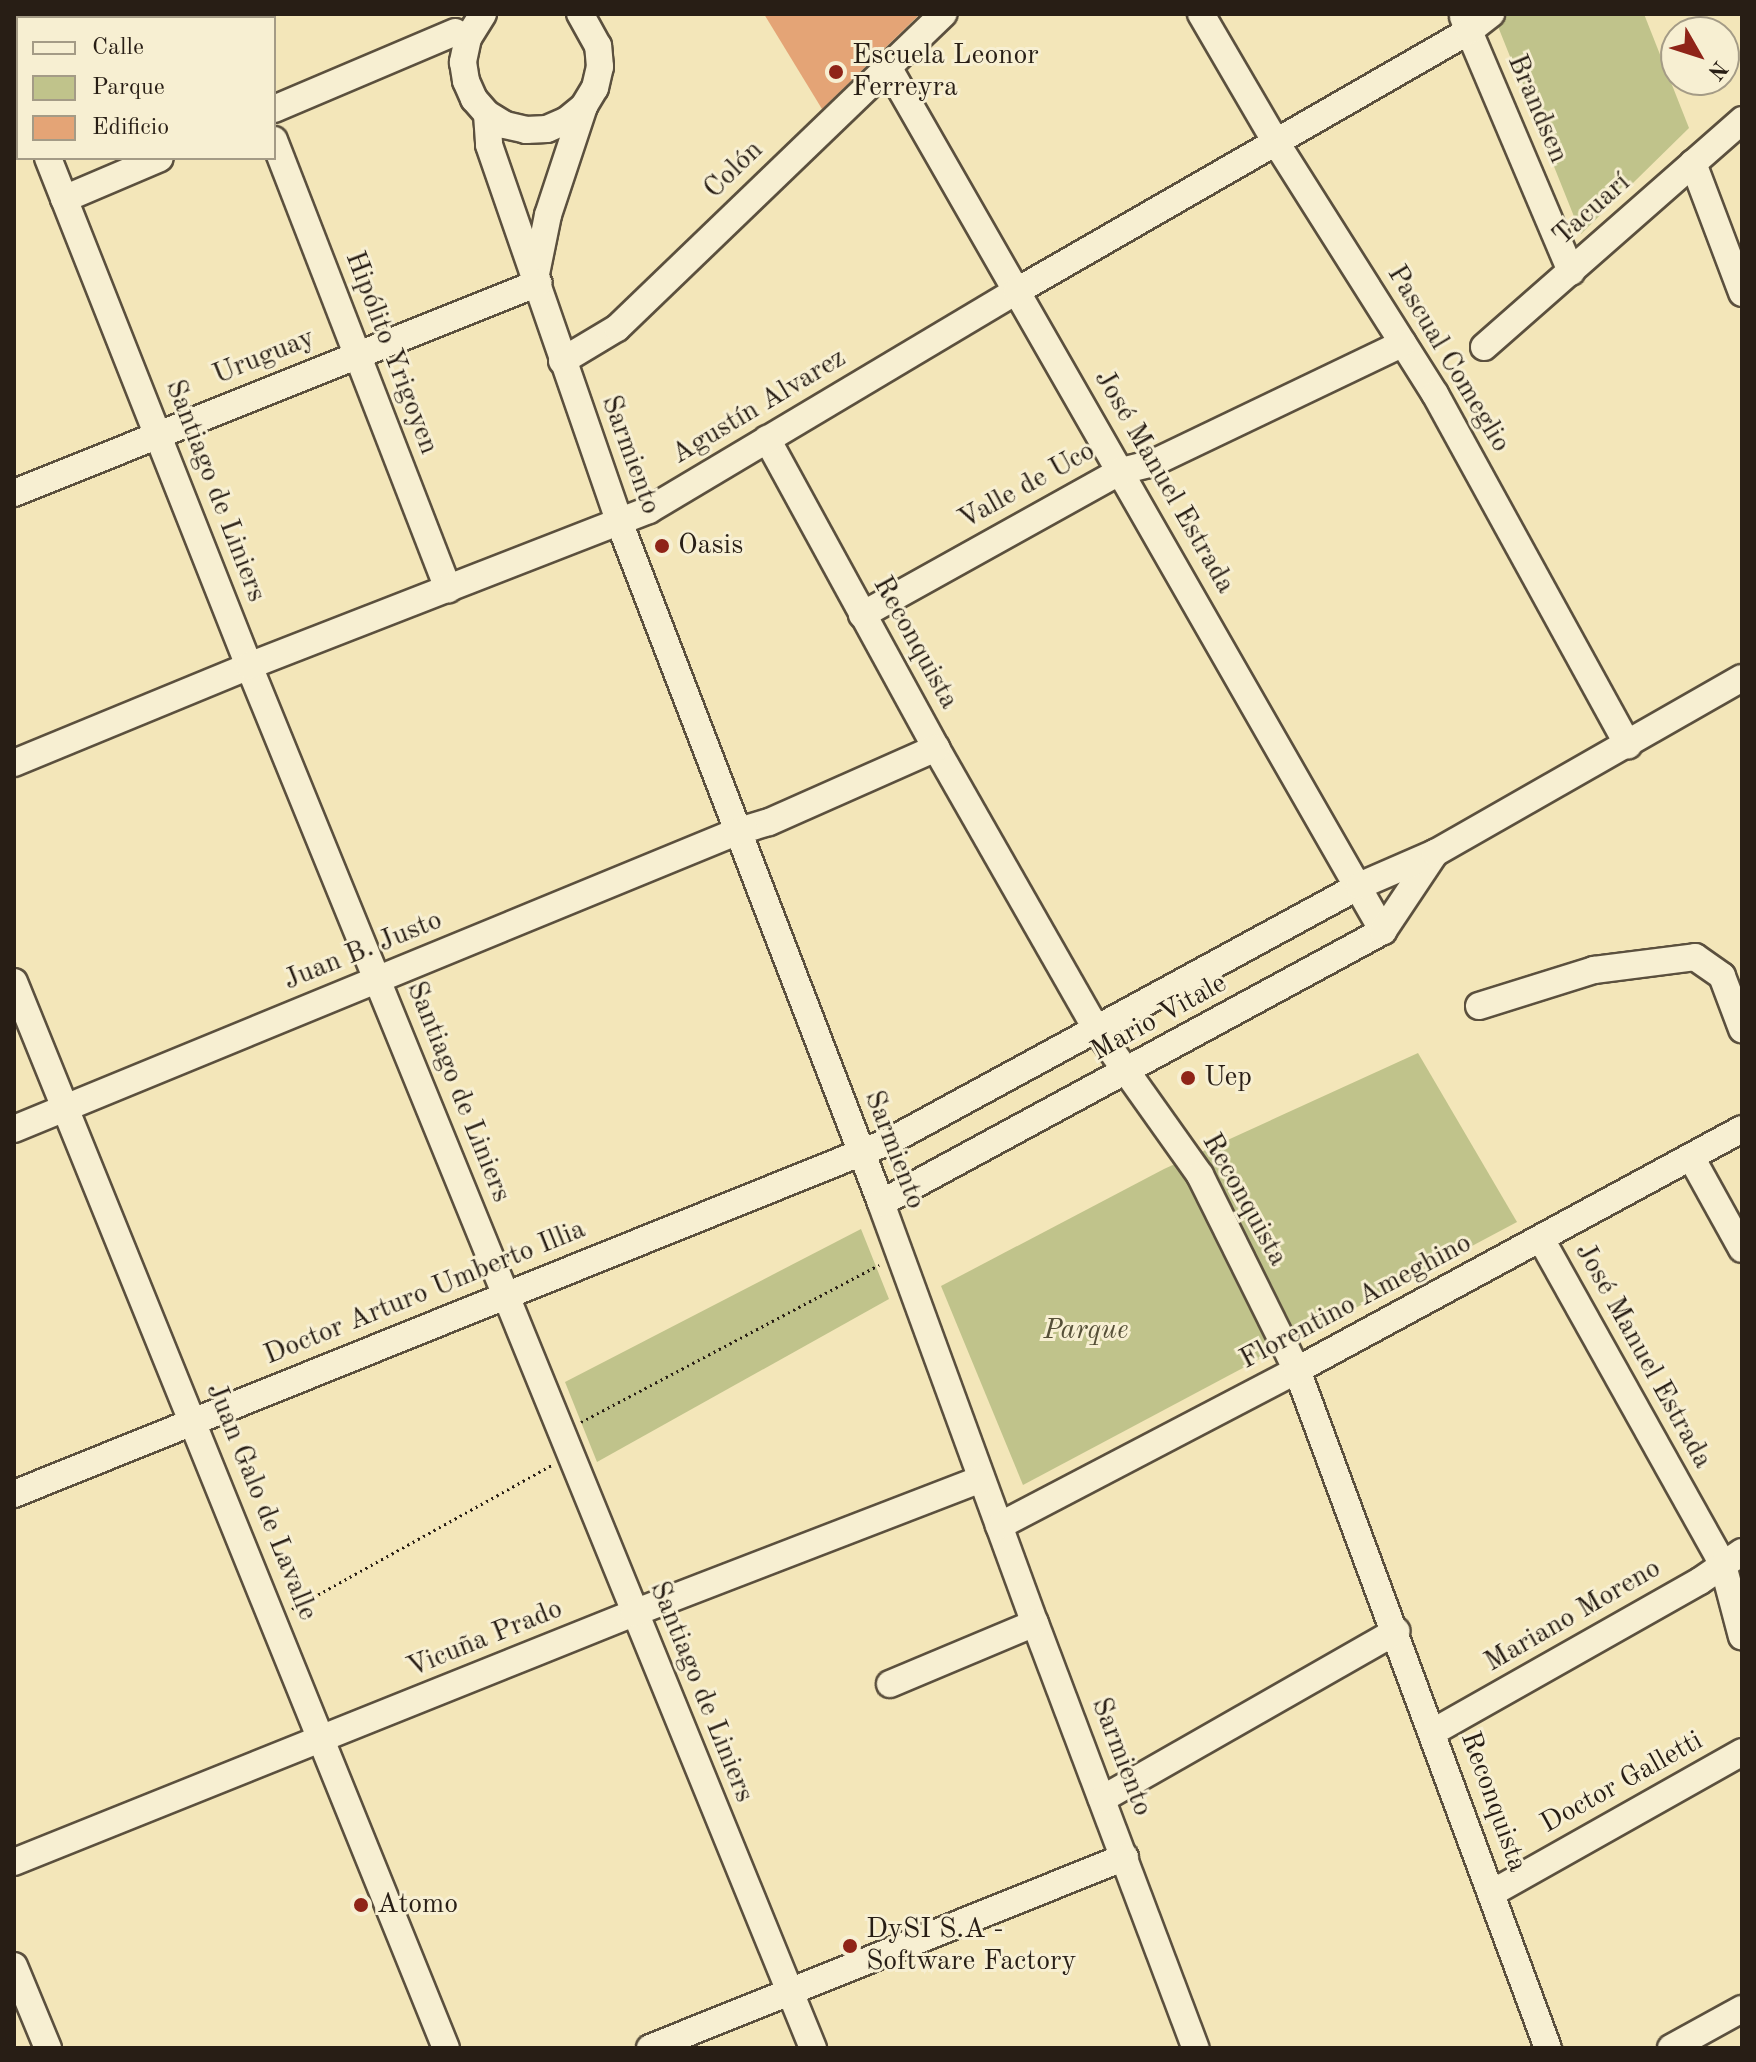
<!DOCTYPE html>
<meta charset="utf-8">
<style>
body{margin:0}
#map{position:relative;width:1756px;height:2062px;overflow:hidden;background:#f3e6b9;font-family:"Old Standard TT",serif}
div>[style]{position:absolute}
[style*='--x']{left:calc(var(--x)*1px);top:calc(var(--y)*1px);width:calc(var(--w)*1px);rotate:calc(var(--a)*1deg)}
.green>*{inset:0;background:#c0c38b}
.building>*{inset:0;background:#e4a476}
.path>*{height:3px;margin-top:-1.5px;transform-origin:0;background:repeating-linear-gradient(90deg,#281e15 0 2px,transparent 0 6px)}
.roads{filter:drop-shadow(2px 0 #5b503e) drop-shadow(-2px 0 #5b503e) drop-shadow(0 2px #5b503e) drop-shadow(0 -2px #5b503e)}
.minor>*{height:26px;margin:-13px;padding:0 13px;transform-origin:13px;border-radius:13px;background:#f7efd2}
.dots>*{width:22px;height:22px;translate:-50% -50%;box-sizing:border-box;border:4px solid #f7efd2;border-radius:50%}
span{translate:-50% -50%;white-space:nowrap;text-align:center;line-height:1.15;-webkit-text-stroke:6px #f7efd2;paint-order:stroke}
.poi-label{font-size:28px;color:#281e15}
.left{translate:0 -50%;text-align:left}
.street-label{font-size:28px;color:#281e15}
.park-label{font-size:28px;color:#565038;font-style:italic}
.frame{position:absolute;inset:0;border:16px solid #281e15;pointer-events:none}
.legend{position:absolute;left:16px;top:16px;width:260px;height:144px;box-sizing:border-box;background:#f7efd2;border:2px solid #a49b86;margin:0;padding:10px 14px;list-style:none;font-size:24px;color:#281e15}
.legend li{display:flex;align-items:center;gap:16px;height:40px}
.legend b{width:40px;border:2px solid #a49b86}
.north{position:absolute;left:1660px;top:16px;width:80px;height:80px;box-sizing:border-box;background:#f7efd2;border:2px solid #a49b86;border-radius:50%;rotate:129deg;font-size:22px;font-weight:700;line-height:32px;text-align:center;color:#281e15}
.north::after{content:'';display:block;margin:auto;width:28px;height:36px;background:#8f2418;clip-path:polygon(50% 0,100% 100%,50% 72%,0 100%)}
</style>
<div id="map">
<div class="green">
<div style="clip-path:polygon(1509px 14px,1644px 14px,1689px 128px,1581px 234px,1497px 24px)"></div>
<div style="clip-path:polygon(1418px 1053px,1517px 1222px,1023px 1485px,941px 1286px,1164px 1169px)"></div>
<div style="clip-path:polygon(861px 1229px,889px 1299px,597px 1462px,565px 1382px)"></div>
</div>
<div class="building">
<div style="clip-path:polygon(764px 14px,920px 14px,822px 109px)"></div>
</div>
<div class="path">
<div style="--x:581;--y:1422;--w:337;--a:-27.8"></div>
<div style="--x:292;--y:1609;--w:297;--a:-29"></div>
</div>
<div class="roads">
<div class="minor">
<div style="--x:227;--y:14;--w:4;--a:76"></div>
<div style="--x:483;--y:14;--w:28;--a:122"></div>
<div style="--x:468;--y:38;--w:25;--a:102"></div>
<div style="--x:463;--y:62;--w:19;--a:81"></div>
<div style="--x:466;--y:81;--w:20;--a:66"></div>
<div style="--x:474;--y:99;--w:20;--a:49"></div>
<div style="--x:487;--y:114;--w:21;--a:31"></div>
<div style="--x:505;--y:125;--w:22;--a:13"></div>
<div style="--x:526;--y:130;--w:21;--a:-3"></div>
<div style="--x:547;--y:129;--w:22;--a:-24"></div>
<div style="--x:567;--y:120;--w:22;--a:-39"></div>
<div style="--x:584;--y:106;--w:21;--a:-59"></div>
<div style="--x:595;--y:88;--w:22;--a:-77"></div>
<div style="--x:600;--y:67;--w:21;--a:-95"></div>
<div style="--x:598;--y:46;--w:37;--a:-119"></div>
<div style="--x:1201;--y:14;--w:151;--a:59.7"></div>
<div style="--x:1277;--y:144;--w:296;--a:57.7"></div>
<div style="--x:1435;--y:394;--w:401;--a:61.2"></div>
<div style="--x:1463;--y:17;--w:277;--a:67"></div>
<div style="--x:888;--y:67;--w:996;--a:60.19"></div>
<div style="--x:14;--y:74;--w:11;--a:68"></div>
<div style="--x:274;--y:109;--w:197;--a:-23"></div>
<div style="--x:487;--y:114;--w:31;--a:86"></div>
<div style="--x:489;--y:145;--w:401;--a:70.9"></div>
<div style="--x:620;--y:524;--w:727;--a:68.97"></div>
<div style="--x:881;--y:1203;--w:447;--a:69.9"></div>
<div style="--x:1035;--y:1623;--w:454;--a:69.3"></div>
<div style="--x:274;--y:140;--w:482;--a:68.8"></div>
<div style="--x:48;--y:158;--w:546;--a:68.41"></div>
<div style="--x:249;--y:666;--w:1493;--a:67.8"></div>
<div style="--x:1693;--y:163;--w:139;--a:69.3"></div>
<div style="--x:64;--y:199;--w:104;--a:-23.1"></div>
<div style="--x:536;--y:274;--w:60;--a:-78.5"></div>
<div style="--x:548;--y:215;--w:115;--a:-71.7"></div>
<div style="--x:1484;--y:347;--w:344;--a:-41.3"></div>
<div style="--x:562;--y:361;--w:64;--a:-31"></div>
<div style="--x:617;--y:328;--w:453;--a:-43.9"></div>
<div style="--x:767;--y:439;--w:352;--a:61.3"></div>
<div style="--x:936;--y:748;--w:325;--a:60.3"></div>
<div style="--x:1097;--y:1030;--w:178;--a:54.6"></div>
<div style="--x:1200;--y:1175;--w:218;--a:63.6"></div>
<div style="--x:1297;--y:1370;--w:723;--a:69.69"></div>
<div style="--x:14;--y:493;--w:565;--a:-21.84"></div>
<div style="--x:862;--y:615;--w:296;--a:-29.1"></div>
<div style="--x:1121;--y:471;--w:33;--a:-14"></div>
<div style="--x:1153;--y:463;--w:277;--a:-25.6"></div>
<div style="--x:14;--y:763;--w:254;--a:-22.4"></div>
<div style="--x:249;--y:666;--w:429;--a:-21.3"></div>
<div style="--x:649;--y:510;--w:428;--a:-30.8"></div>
<div style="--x:1017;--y:291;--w:521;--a:-29.91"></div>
<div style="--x:1469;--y:31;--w:28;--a:-38"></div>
<div style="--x:14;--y:982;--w:1150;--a:67.94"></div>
<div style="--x:1479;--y:1006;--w:121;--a:-17.4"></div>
<div style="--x:1594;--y:970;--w:102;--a:-7.3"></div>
<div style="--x:1695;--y:957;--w:33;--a:35"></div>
<div style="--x:1722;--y:976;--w:57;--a:69.3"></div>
<div style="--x:14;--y:1129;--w:781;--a:-22.36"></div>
<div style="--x:736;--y:832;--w:34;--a:-17"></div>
<div style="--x:769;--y:822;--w:183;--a:-23.9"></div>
<div style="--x:1691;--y:1157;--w:105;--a:61"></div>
<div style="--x:881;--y:1203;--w:571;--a:-28.45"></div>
<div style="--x:1383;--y:931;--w:94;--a:-56.3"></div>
<div style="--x:1541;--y:1239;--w:373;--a:60.8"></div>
<div style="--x:1723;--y:1565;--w:74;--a:75.2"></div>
<div style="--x:14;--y:1494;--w:944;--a:-21.95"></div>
<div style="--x:890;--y:1141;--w:534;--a:-28.53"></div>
<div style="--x:1359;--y:886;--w:83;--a:-23.5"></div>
<div style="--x:1435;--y:853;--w:353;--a:-29.7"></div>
<div style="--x:999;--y:1526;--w:336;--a:-27.6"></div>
<div style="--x:1297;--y:1370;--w:506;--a:-28.44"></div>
<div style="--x:890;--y:1684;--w:157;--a:-22.8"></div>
<div style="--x:1433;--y:1732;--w:307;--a:-29.5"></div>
<div style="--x:1700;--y:1581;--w:51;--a:-34.6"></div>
<div style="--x:1102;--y:1799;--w:339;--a:-29.7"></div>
<div style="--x:14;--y:1862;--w:668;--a:-21.88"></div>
<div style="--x:634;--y:1613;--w:372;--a:-21.1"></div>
<div style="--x:1492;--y:1893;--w:287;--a:-29.4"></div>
<div style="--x:14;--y:1966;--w:89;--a:67.5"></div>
<div style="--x:650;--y:2048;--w:512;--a:-21.91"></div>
<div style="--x:1671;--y:2048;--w:81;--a:-28.8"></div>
</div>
</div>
<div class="dots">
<div style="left:836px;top:72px;background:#8f2418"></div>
<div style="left:662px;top:546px;background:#8f2418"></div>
<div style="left:1188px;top:1078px;background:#8f2418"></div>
<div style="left:361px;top:1905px;background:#8f2418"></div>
<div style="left:850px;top:1946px;background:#8f2418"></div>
</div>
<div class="poi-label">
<span class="left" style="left:852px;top:72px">Escuela Leonor<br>Ferreyra</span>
<span class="left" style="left:678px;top:546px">Oasis</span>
<span class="left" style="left:1204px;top:1078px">Uep</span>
<span class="left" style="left:377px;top:1905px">Atomo</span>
<span class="left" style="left:866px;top:1946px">DySI S.A -<br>Software Factory</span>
</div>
<div class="street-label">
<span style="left:1537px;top:109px;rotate:67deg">Brandsen</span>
<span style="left:734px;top:170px;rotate:-44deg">Colón</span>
<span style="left:1592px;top:210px;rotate:-42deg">Tacuarí</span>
<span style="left:391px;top:353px;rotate:69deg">Hipólito Yrigoyen</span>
<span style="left:264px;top:357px;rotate:-22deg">Uruguay</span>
<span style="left:1448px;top:359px;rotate:59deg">Pascual Comeglio</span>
<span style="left:759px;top:407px;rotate:-31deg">Agustín Alvarez</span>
<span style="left:630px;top:455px;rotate:70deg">Sarmiento</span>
<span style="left:1164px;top:482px;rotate:60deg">José Manuel Estrada</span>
<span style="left:1027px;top:486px;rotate:-29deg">Valle de Uco</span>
<span style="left:215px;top:491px;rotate:69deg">Santiago de Liniers</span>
<span style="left:915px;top:643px;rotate:61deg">Reconquista</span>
<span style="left:363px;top:951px;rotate:-22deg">Juan B. Justo</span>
<span style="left:1159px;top:1018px;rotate:-29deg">Mario Vitale</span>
<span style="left:458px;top:1092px;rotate:68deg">Santiago de Liniers</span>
<span style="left:894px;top:1150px;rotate:69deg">Sarmiento</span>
<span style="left:1244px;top:1200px;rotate:61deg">Reconquista</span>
<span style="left:425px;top:1293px;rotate:-22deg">Doctor Arturo Umberto Illia</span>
<span style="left:1356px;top:1302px;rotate:-28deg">Florentino Ameghino</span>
<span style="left:1643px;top:1356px;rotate:61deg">José Manuel Estrada</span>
<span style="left:261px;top:1502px;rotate:68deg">Juan Galo de Lavalle</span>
<span style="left:1573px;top:1616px;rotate:-30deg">Mariano Moreno</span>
<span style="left:485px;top:1639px;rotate:-22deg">Vicuña Prado</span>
<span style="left:701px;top:1692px;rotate:68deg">Santiago de Liniers</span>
<span style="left:1121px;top:1757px;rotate:69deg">Sarmiento</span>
<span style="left:1622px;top:1783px;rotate:-29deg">Doctor Galletti</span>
<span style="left:1493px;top:1802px;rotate:70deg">Reconquista</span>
</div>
<div class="park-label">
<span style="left:1086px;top:1331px">Parque</span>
</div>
<div class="frame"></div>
<ul class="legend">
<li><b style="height:10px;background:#f7efd2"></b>Calle</li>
<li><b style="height:22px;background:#c0c38b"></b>Parque</li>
<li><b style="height:22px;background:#e4a476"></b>Edificio</li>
</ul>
<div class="north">N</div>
</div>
